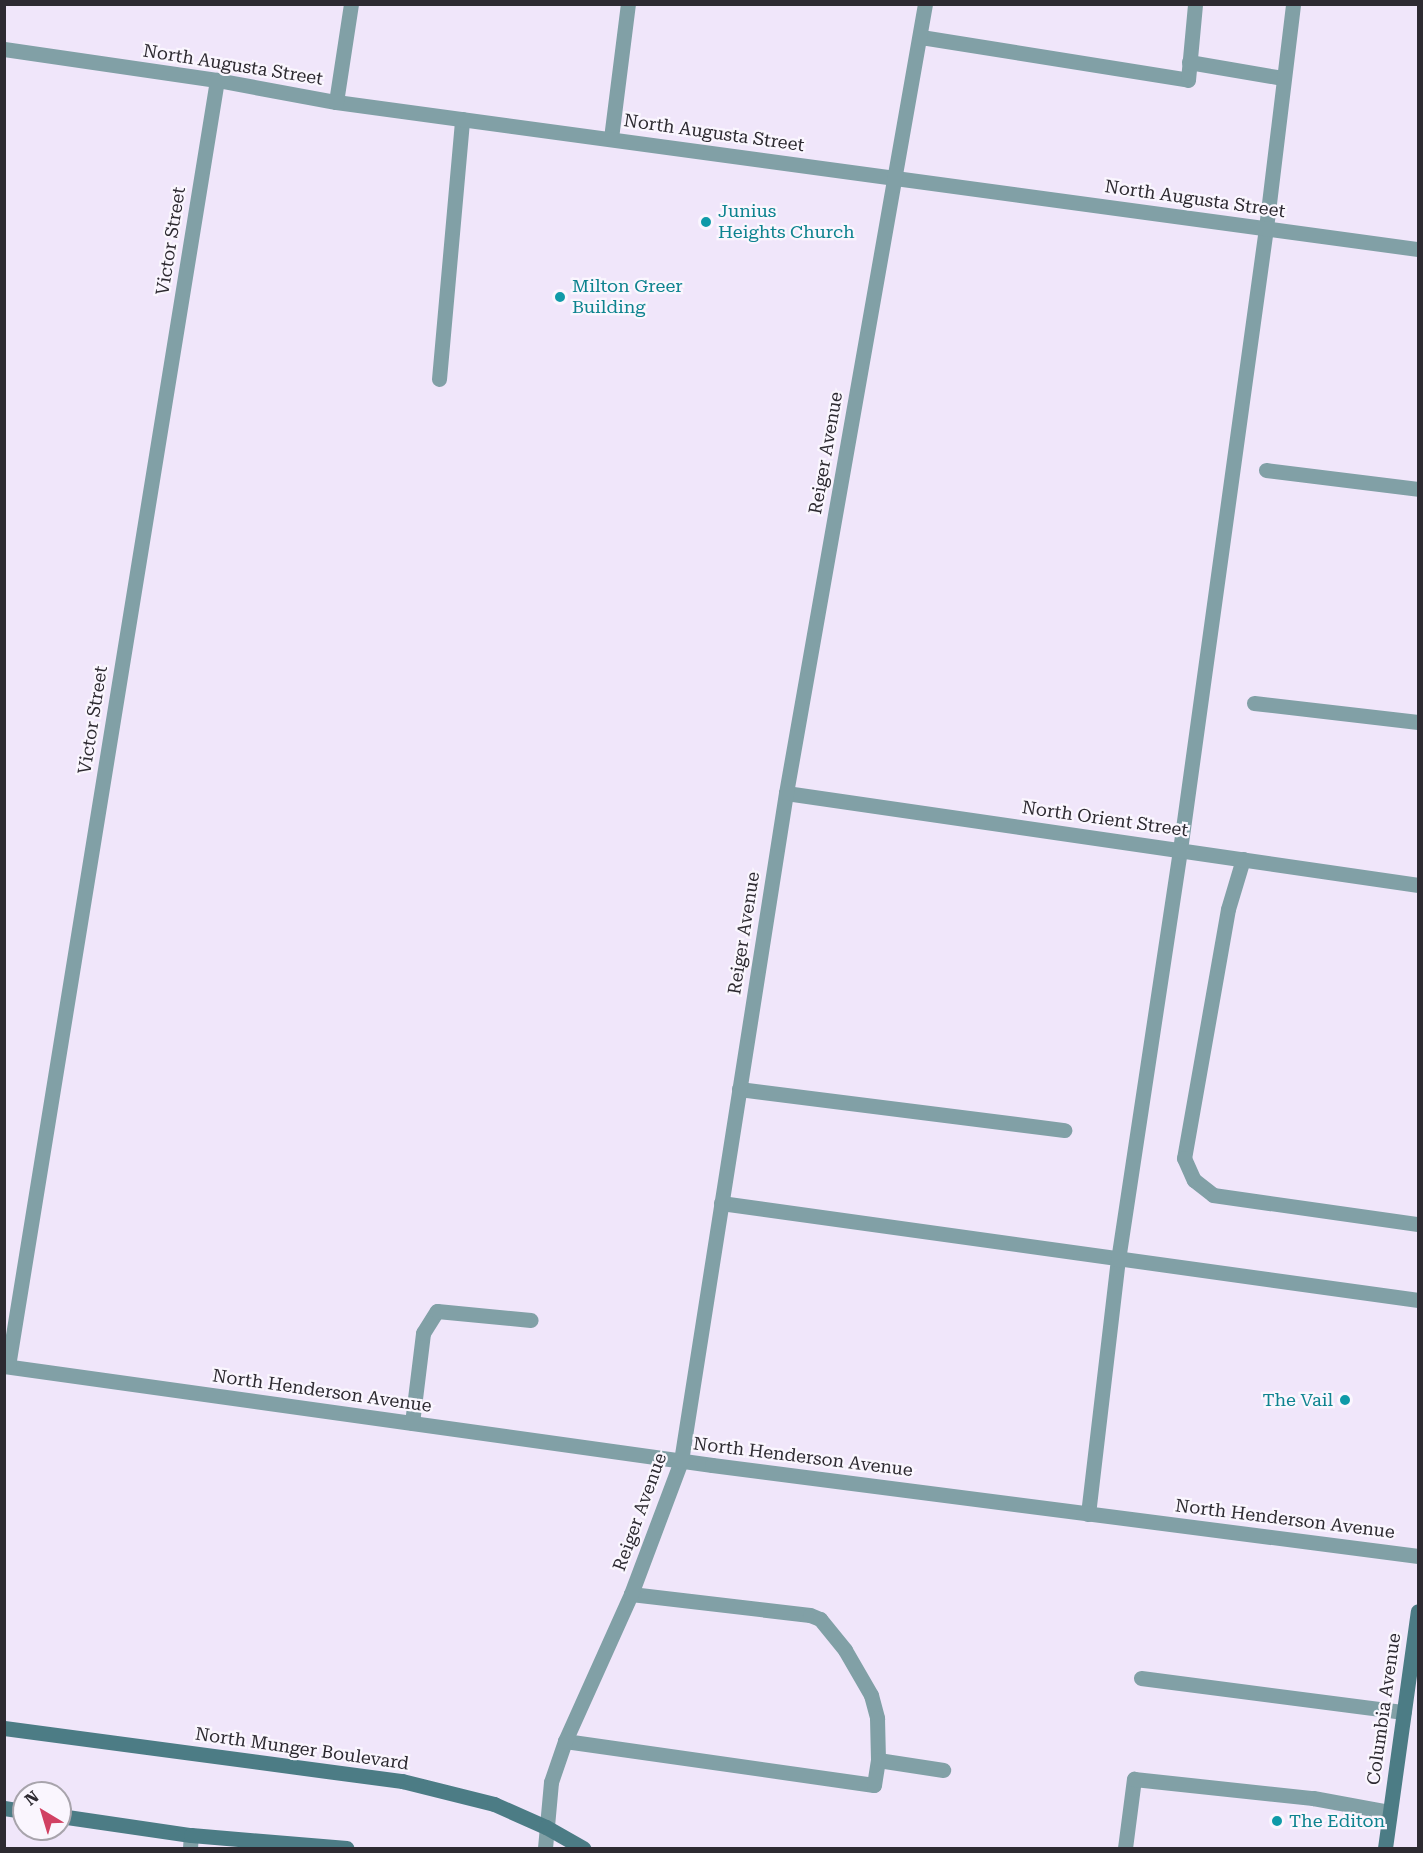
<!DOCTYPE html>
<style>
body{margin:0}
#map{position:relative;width:1423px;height:1853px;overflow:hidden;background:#f0e6fa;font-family:"Roboto Serif",serif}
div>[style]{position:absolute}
.service>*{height:15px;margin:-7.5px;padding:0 7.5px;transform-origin:7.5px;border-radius:7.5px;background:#81a0a6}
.minor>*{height:15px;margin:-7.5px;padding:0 7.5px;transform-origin:7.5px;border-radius:7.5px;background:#81a0a6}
.secondary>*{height:15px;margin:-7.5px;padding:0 7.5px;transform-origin:7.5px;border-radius:7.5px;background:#4c7c85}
.dots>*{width:16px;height:16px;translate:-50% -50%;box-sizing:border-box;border:3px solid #faf6fe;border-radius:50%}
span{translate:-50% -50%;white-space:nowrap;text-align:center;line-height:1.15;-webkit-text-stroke:4.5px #faf6fe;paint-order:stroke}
.street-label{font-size:18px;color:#2d2a31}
.culture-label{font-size:18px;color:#0d838f}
.left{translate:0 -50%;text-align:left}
.right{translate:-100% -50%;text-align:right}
.frame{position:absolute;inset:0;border:6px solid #2d2a31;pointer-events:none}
.north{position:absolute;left:12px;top:1781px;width:60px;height:60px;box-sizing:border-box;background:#faf6fe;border:2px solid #a8a4ac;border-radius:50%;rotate:322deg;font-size:16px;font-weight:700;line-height:24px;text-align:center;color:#2d2a31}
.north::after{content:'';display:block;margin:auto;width:21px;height:27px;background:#d14163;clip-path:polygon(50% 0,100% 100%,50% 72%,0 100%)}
</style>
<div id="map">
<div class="service">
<div style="left:921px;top:37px;width:270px;rotate:9.1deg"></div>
<div style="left:1188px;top:80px;width:76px;rotate:-84.7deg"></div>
<div style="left:1189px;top:62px;width:95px;rotate:9.7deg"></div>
<div style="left:611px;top:138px;width:135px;rotate:-82.8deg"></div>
<div style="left:439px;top:379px;width:261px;rotate:-84.9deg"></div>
<div style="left:1266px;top:470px;width:153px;rotate:7.1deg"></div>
<div style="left:1254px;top:703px;width:165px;rotate:6.6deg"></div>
<div style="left:1243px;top:859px;width:52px;rotate:106.7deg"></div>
<div style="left:1228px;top:909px;width:253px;rotate:100deg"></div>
<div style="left:1184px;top:1158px;width:24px;rotate:66deg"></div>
<div style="left:1194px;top:1180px;width:24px;rotate:38deg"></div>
<div style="left:1213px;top:1195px;width:207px;rotate:8.1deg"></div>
<div style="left:739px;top:1089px;width:328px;rotate:7.2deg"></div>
<div style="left:721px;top:1203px;width:704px;rotate:7.92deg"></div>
<div style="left:412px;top:1423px;width:91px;rotate:-83deg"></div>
<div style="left:423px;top:1333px;width:26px;rotate:-58deg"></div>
<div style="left:437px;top:1311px;width:94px;rotate:5.5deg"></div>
<div style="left:1088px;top:1514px;width:256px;rotate:-83.3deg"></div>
<div style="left:1118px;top:1260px;width:415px;rotate:-81.4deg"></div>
<div style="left:1180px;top:850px;width:628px;rotate:-82.13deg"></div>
<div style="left:1266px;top:228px;width:226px;rotate:-83.1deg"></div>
<div style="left:631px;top:1594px;width:180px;rotate:6.7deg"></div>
<div style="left:810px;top:1615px;width:11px;rotate:22deg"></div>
<div style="left:820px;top:1619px;width:40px;rotate:51deg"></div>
<div style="left:845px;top:1650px;width:52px;rotate:60deg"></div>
<div style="left:871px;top:1695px;width:24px;rotate:75deg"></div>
<div style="left:877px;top:1718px;width:42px;rotate:88.6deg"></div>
<div style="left:878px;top:1760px;width:66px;rotate:8.7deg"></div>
<div style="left:1141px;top:1678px;width:265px;rotate:7.4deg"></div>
<div style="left:565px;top:1741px;width:312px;rotate:8.1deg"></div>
<div style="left:874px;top:1785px;width:25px;rotate:-81deg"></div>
<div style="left:190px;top:1848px;width:13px;rotate:-86deg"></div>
<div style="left:1125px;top:1848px;width:70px;rotate:-82.6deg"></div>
<div style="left:1134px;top:1779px;width:180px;rotate:6.1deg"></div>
<div style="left:1313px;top:1798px;width:77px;rotate:10.4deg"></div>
</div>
<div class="minor">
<div style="left:4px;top:49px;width:215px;rotate:8.3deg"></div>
<div style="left:217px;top:80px;width:121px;rotate:10.5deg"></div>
<div style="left:336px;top:102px;width:1092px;rotate:7.74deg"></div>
<div style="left:336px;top:102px;width:99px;rotate:-81.3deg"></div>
<div style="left:786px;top:793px;width:639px;rotate:8.28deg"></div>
<div style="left:4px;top:1366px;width:715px;rotate:7.96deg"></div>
<div style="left:712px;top:1465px;width:712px;rotate:7.34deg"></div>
<div style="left:8px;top:1366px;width:1303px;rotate:-80.77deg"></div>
<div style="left:545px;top:1848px;width:66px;rotate:-84.8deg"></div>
<div style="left:551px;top:1782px;width:43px;rotate:-71.1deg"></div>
<div style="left:565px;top:1741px;width:161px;rotate:-65.8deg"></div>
<div style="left:631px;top:1594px;width:142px;rotate:-69.4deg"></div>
<div style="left:681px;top:1461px;width:676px;rotate:-81.07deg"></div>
<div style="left:786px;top:793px;width:801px;rotate:-80.01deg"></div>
</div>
<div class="secondary">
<div style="left:4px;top:1728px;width:402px;rotate:7.6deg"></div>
<div style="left:402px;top:1781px;width:95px;rotate:14deg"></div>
<div style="left:494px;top:1804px;width:57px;rotate:23.9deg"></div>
<div style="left:546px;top:1827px;width:43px;rotate:29.6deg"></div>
<div style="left:4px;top:1808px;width:20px;rotate:9deg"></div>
<div style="left:60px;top:1816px;width:132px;rotate:8.3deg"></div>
<div style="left:191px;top:1835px;width:156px;rotate:4.8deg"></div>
<div style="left:1385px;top:1848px;width:239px;rotate:-82.1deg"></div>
</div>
<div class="dots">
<div style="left:706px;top:222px;background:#0f9aa8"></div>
<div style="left:560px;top:297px;background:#0f9aa8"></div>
<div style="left:1345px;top:1400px;background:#0f9aa8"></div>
<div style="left:1277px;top:1821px;background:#0f9aa8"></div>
</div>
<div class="street-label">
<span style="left:233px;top:65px;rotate:9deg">North Augusta Street</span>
<span style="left:714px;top:133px;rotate:8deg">North Augusta Street</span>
<span style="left:1195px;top:199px;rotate:8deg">North Augusta Street</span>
<span style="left:171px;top:241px;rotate:-81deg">Victor Street</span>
<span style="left:826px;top:453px;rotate:-80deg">Reiger Avenue</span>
<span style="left:93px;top:720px;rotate:-81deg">Victor Street</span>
<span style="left:1105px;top:819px;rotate:8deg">North Orient Street</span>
<span style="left:744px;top:933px;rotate:-81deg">Reiger Avenue</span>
<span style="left:322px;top:1391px;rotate:8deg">North Henderson Avenue</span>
<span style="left:803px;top:1457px;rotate:7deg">North Henderson Avenue</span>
<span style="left:640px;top:1512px;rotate:-70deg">Reiger Avenue</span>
<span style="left:1285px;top:1519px;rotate:7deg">North Henderson Avenue</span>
<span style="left:1384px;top:1709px;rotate:-82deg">Columbia Avenue</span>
<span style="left:302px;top:1749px;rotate:8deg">North Munger Boulevard</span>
</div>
<div class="culture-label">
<span class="left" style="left:718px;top:222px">Junius<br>Heights Church</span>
<span class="left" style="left:572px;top:297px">Milton Greer<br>Building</span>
<span class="right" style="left:1333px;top:1400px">The Vail</span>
<span class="left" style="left:1289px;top:1821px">The Editon</span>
</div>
<div class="frame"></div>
<div class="north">N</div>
</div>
